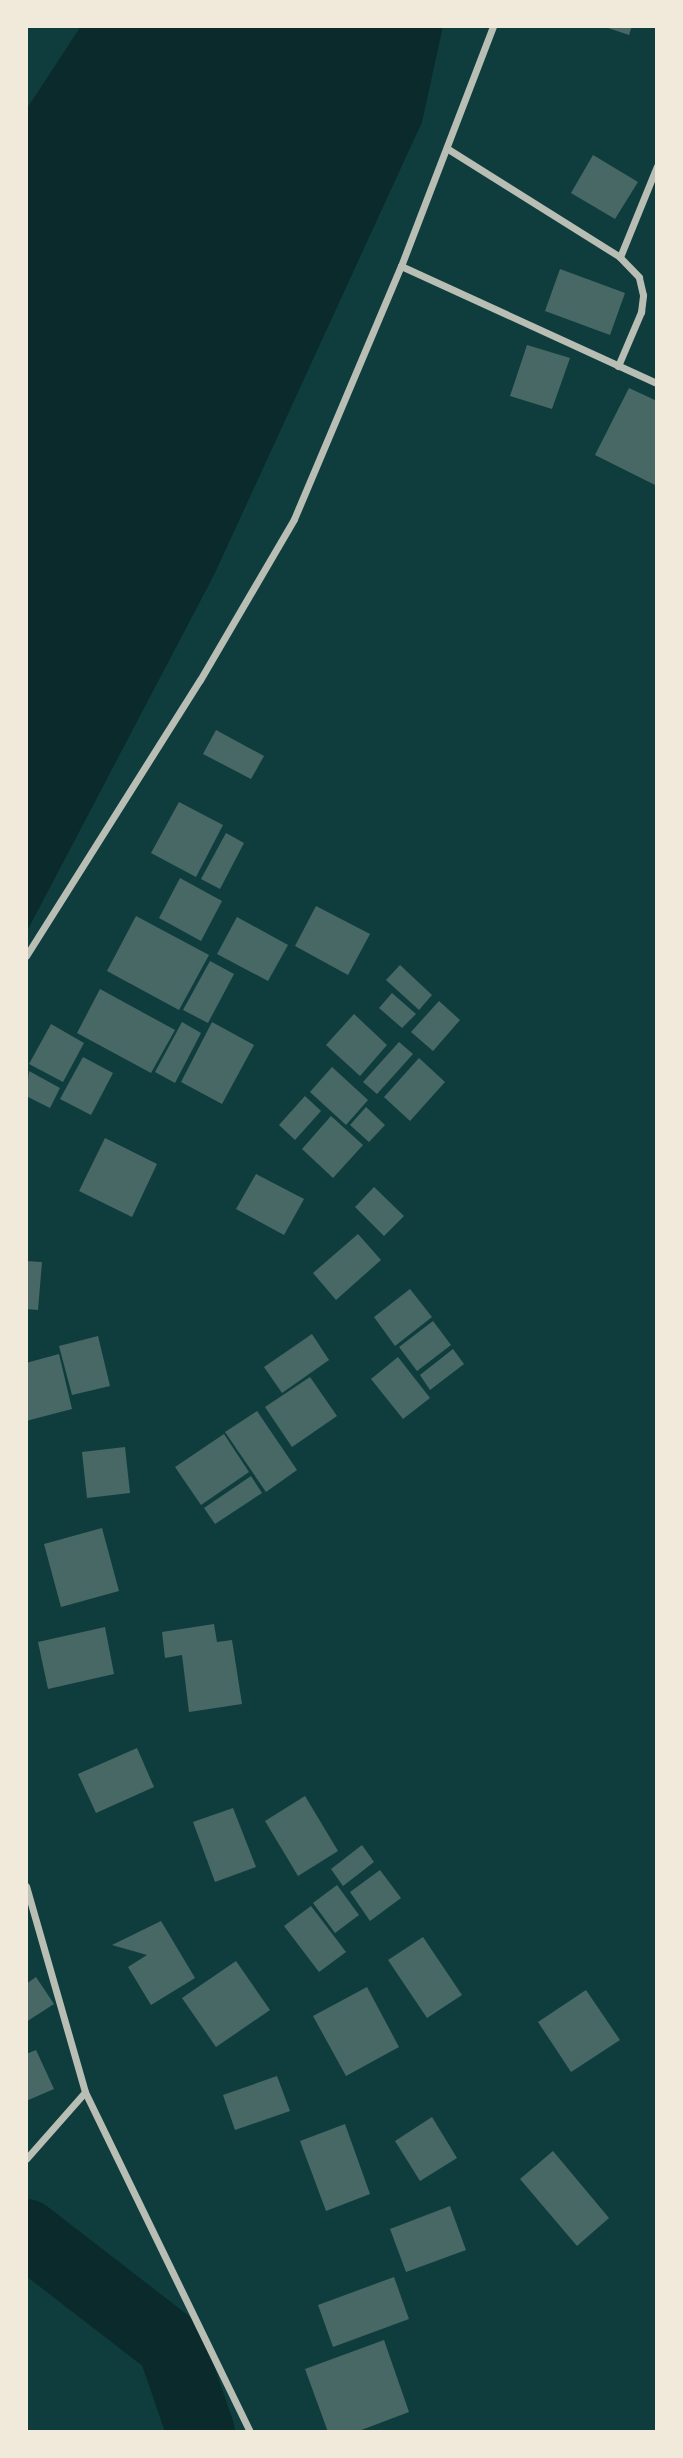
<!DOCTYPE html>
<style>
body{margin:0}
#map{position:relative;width:683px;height:2458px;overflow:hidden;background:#0f3d3e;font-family:Inter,sans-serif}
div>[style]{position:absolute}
.water>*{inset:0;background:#0a2a2b}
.river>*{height:68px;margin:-34px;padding:0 34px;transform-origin:34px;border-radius:34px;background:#0a2a2b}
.building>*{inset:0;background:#486865}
.minor>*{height:7px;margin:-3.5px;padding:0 3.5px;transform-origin:3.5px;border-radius:3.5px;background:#b8beb3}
span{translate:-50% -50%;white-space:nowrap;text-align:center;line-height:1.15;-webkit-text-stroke:5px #f1e9da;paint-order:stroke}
.frame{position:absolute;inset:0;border:28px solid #f1e9da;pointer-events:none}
</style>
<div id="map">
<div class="water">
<div style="clip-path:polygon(81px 26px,443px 26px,422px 122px,214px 575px,26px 933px,26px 110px)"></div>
</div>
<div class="river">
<div style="left:26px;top:2233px;width:183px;rotate:37.7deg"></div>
<div style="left:171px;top:2345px;width:92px;rotate:71deg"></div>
</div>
<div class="building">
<div style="clip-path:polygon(602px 26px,632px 26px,629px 35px)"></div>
<div style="clip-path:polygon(593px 155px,638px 182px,615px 219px,571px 193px)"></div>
<div style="clip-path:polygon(560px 269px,625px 293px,610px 335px,545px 311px)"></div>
<div style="clip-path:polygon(527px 345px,570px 358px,552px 409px,510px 396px)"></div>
<div style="clip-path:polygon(629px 388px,657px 401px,657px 486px,595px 455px)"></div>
<div style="clip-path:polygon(216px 730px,264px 756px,251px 779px,203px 754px)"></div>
<div style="clip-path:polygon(179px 802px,223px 825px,196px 877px,151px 853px)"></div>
<div style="clip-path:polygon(226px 833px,244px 843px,220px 889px,201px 879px)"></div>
<div style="clip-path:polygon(180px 878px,222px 901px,201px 941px,159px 918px)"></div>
<div style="clip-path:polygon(316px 906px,370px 934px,348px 975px,295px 946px)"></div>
<div style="clip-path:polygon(136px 916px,209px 955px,179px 1010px,107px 971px)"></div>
<div style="clip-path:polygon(237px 917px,288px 945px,268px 981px,217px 954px)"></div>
<div style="clip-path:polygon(210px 961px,234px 974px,208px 1023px,183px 1010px)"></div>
<div style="clip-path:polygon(400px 965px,432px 995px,419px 1010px,386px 980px)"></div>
<div style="clip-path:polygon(100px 989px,175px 1030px,151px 1073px,77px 1033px)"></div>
<div style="clip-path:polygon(392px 993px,416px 1014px,402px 1028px,379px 1008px)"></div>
<div style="clip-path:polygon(439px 1001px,460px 1020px,433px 1051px,411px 1032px)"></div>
<div style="clip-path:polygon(354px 1014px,387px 1045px,360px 1076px,326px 1045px)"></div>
<div style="clip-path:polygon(182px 1022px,201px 1033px,175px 1083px,155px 1072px)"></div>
<div style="clip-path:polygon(212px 1022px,254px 1045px,222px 1104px,181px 1082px)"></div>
<div style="clip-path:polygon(51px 1024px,84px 1043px,63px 1082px,29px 1064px)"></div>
<div style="clip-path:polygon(399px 1042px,413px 1054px,377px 1094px,363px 1082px)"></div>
<div style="clip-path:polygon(83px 1057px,113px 1073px,91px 1115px,60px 1099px)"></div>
<div style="clip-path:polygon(419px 1058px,445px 1082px,410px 1121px,384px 1097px)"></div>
<div style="clip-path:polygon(332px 1067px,368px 1100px,346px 1125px,310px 1092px)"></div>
<div style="clip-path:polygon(29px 1071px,60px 1088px,50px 1108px,26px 1096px)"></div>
<div style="clip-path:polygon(305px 1096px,321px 1111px,295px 1140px,279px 1125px)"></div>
<div style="clip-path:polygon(366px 1107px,385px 1125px,369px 1142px,350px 1125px)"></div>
<div style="clip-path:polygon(331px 1116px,363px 1145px,333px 1178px,302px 1149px)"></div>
<div style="clip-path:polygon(105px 1138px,157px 1164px,132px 1217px,79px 1191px)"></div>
<div style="clip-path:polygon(256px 1174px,304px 1199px,284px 1235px,236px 1209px)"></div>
<div style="clip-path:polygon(374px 1187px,404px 1216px,384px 1236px,355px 1207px)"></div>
<div style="clip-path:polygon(358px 1234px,381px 1260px,336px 1300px,313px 1273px)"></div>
<div style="clip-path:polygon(26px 1261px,42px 1262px,38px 1310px,26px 1309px)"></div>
<div style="clip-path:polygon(410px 1289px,432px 1317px,395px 1346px,374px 1317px)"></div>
<div style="clip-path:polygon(433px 1321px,451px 1345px,417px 1371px,399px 1347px)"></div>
<div style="clip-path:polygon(312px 1334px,329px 1360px,282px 1393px,264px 1367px)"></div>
<div style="clip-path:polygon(98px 1336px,110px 1386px,72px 1395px,59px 1346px)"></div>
<div style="clip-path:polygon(453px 1349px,464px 1364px,430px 1390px,420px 1375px)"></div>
<div style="clip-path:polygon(59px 1354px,72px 1409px,26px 1421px,26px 1363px)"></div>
<div style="clip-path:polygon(398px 1357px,430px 1398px,403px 1419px,371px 1379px)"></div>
<div style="clip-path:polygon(310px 1377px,337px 1416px,292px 1447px,265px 1407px)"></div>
<div style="clip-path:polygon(257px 1411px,297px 1470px,266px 1492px,225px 1432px)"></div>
<div style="clip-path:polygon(224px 1434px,249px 1472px,201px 1505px,175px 1467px)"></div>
<div style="clip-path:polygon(125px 1447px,130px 1493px,87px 1498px,82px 1452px)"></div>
<div style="clip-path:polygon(251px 1476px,262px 1493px,215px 1524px,204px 1508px)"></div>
<div style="clip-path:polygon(102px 1528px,119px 1591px,61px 1607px,44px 1544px)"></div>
<div style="clip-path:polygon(214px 1624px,217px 1642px,232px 1640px,242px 1704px,189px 1712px,182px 1655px,165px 1658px,162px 1632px)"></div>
<div style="clip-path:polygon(105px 1627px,114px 1674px,48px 1689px,38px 1642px)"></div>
<div style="clip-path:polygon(137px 1748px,154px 1787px,96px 1813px,78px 1774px)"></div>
<div style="clip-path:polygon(305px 1796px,338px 1851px,298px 1876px,265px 1821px)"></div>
<div style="clip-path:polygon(233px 1808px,256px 1867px,215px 1882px,193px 1822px)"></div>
<div style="clip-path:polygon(362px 1845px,374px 1862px,343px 1886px,331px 1869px)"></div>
<div style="clip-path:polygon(380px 1870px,401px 1898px,370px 1921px,350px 1892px)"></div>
<div style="clip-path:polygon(337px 1885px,359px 1915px,335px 1933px,313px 1903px)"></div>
<div style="clip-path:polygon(311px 1906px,346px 1952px,319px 1972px,284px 1926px)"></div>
<div style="clip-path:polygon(161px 1921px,195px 1978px,151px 2005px,128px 1967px,147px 1955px,112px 1945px)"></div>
<div style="clip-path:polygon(423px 1937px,462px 1995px,427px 2018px,388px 1960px)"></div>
<div style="clip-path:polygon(236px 1961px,270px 2010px,216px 2047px,182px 1998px)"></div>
<div style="clip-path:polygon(36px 1977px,54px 2004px,26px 2022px,26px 1984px)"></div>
<div style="clip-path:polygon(367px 1987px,399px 2047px,346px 2076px,313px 2016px)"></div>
<div style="clip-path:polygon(586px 1990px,620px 2040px,571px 2072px,538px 2022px)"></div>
<div style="clip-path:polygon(36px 2050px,54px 2089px,26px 2101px,26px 2054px)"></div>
<div style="clip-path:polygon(277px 2076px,290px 2111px,235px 2130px,223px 2095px)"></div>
<div style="clip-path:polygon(432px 2117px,457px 2158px,420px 2181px,395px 2141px)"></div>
<div style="clip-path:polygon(345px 2124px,370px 2194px,326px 2211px,300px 2141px)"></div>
<div style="clip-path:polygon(553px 2151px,609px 2218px,577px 2246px,520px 2179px)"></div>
<div style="clip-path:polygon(450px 2206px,466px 2250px,406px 2272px,390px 2229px)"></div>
<div style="clip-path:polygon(394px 2277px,409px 2319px,333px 2347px,318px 2305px)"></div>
<div style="clip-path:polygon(384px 2340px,409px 2412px,356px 2432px,328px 2432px,305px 2369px)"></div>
</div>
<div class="minor">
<div style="left:448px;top:149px;width:203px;rotate:32.1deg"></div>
<div style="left:401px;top:266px;width:281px;rotate:24.6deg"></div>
<div style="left:618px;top:366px;width:59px;rotate:-66.9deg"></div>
<div style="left:641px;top:312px;width:17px;rotate:-83deg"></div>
<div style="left:643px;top:295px;width:18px;rotate:-103deg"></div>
<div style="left:639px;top:277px;width:28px;rotate:-134deg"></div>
<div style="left:620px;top:257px;width:98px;rotate:-67.9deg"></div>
<div style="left:26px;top:956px;width:326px;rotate:-57.8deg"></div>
<div style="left:200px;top:680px;width:186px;rotate:-59.7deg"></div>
<div style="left:294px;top:519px;width:275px;rotate:-67.1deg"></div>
<div style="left:401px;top:266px;width:257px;rotate:-69deg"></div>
<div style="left:26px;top:1886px;width:214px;rotate:74deg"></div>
<div style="left:85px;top:2092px;width:378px;rotate:64.1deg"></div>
<div style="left:26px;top:2159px;width:89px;rotate:-48.6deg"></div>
</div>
<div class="frame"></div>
</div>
